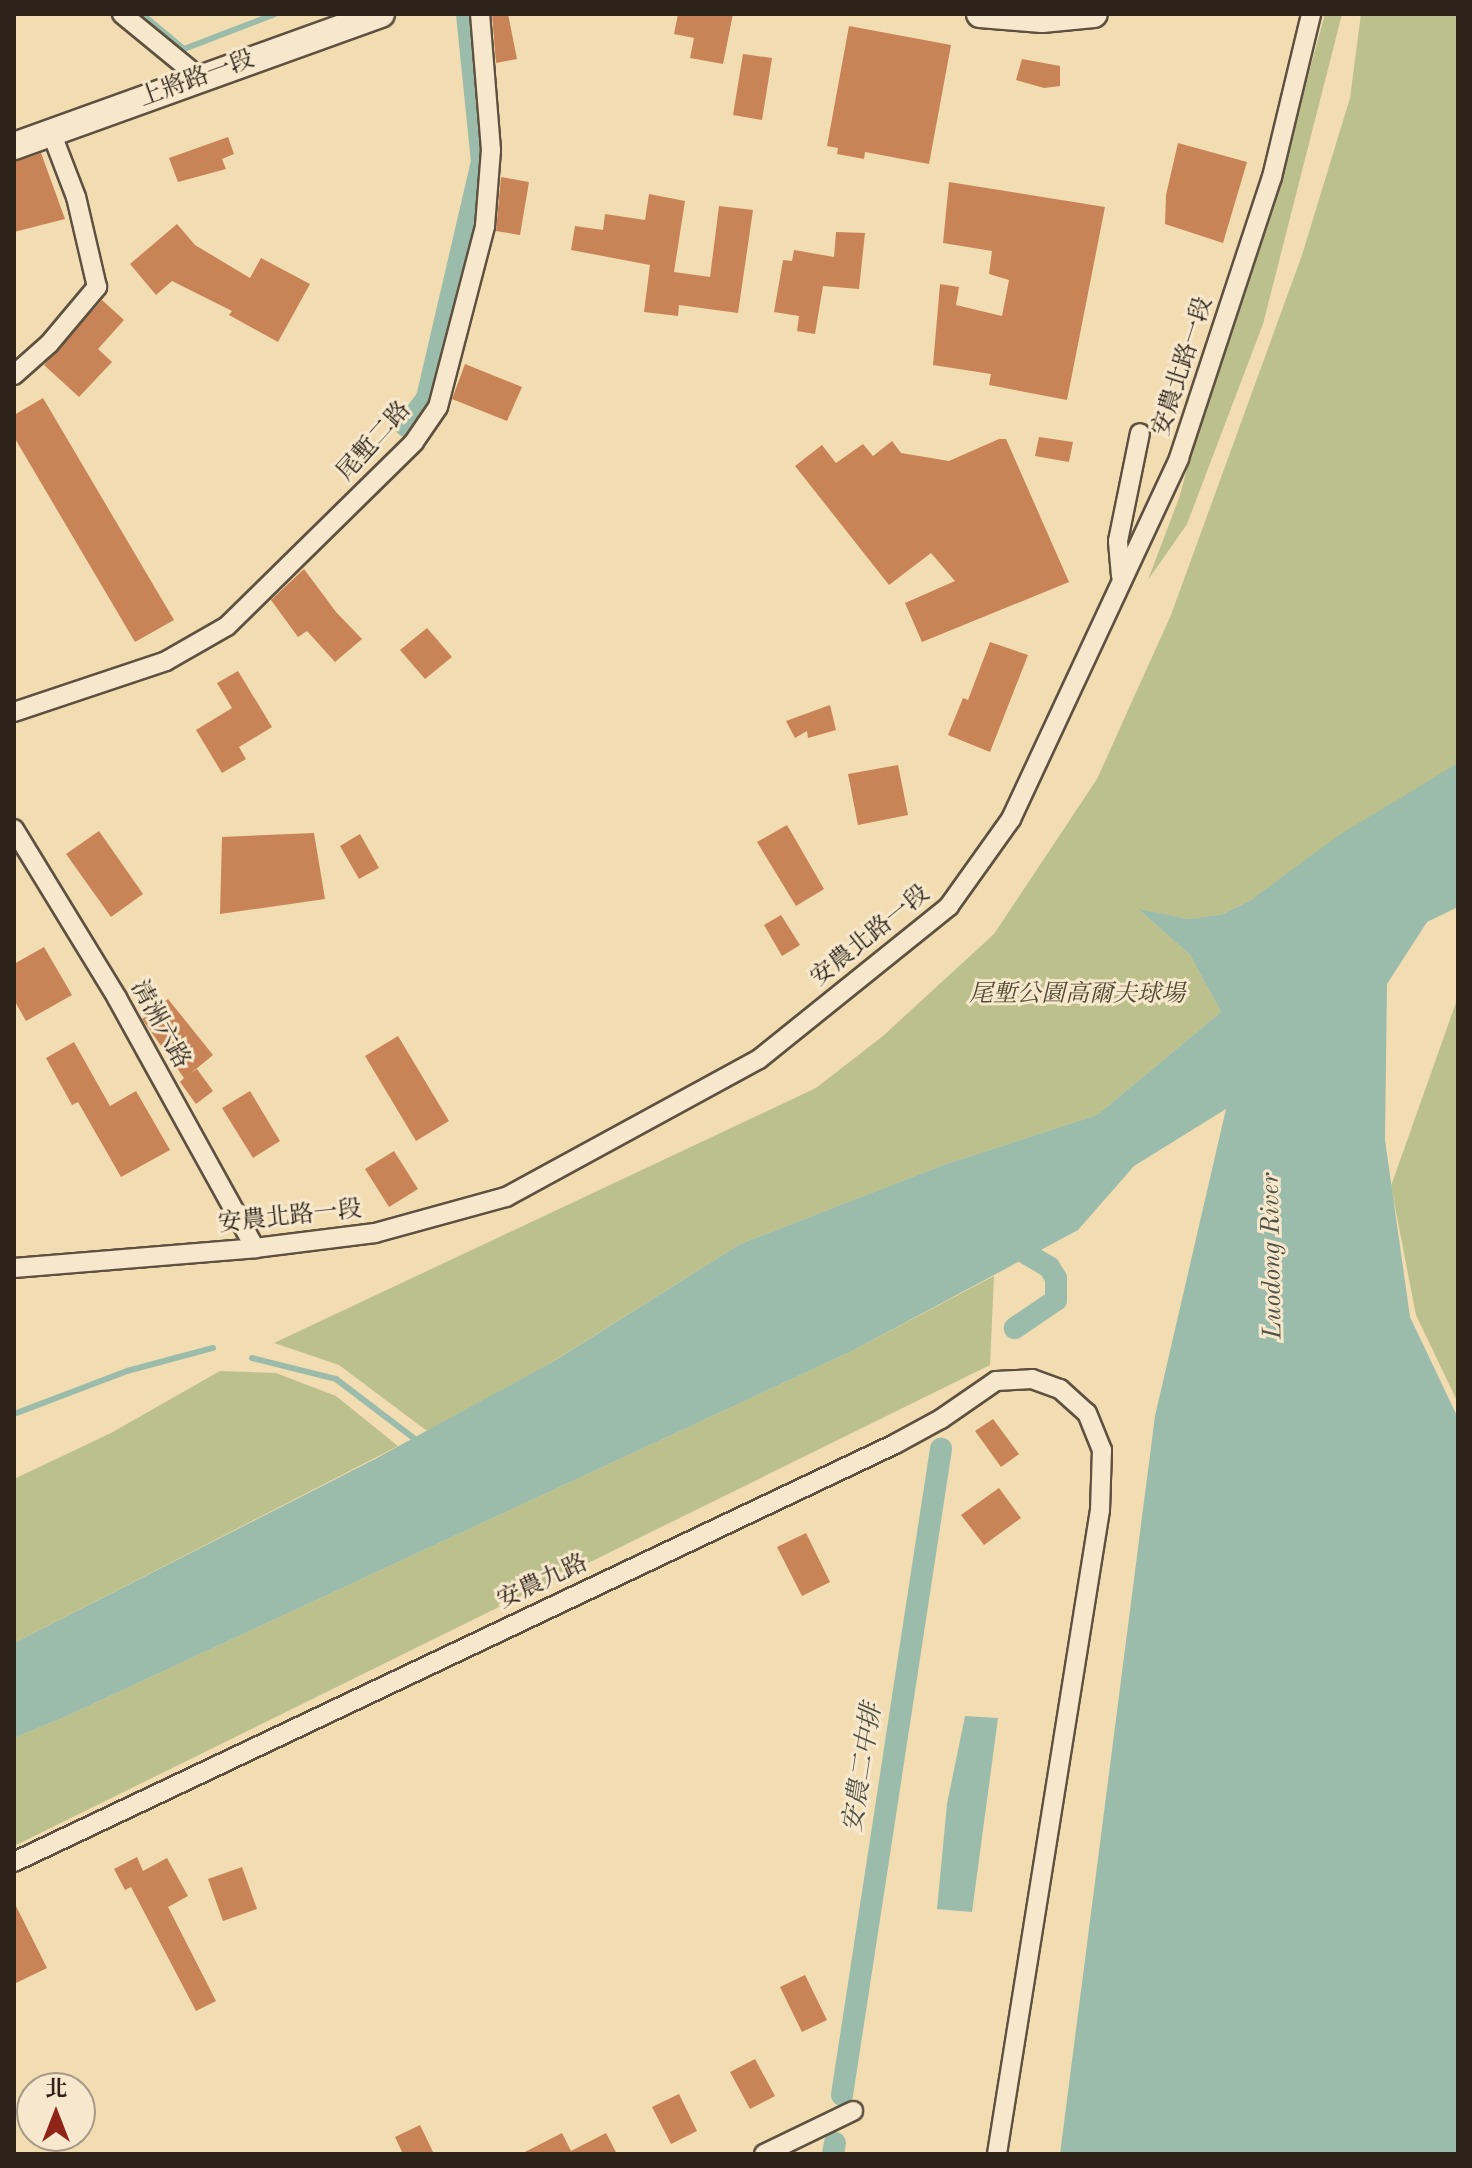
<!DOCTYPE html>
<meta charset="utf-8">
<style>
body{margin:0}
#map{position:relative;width:1472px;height:2168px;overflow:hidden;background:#f2dcb2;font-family:"Old Standard TT","Noto Serif TC",serif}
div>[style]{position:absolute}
.green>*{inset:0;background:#bbc08c}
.water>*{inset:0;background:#9bbcaa}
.stream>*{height:6px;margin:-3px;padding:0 3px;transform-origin:3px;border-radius:3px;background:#9bbcaa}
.canal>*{height:22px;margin:-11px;padding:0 11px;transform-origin:11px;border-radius:11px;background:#9bbcaa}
.building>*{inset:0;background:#c88456}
.roads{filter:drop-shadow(2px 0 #5e513f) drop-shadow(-2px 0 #5e513f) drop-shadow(0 2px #5e513f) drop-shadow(0 -2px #5e513f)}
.minor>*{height:18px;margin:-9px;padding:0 9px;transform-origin:9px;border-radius:9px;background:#f7e8cd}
.secondary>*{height:26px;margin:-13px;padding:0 13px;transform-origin:13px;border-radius:13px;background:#f7e8cd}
span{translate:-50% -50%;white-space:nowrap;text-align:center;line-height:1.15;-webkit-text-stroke:6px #f7e8cd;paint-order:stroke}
.street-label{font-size:24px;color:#2d2319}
.park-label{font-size:24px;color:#504a36;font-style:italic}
.water-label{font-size:26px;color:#4e5144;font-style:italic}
.frame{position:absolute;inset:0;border:16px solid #2d2319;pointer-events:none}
.north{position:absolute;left:16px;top:2072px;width:80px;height:80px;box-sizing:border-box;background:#f7e8cd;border:2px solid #a69985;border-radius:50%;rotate:0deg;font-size:22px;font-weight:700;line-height:32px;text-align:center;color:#2d2319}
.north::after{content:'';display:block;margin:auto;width:28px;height:36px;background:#8f2418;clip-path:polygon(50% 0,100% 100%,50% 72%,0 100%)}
</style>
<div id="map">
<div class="green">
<div style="clip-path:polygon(1325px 14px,1342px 14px,1263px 324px,1187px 524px,1148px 580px,1179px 498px,1217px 361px,1277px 189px)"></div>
<div style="clip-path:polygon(1361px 14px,1458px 14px,1458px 764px,1251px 900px,1223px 914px,1188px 919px,1139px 910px,1190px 955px,1221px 1012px,1097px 1115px,943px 1165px,740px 1244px,547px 1365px,427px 1431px,339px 1365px,274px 1343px,816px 1088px,883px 1036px,994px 934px,1097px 779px,1171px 615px,1302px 255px,1350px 98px)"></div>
<div style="clip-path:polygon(1458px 997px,1458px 1403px,1416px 1315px,1391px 1186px)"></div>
<div style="clip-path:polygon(994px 1276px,990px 1365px,14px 1846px,14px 1738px,67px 1716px,852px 1351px)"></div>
<div style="clip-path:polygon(220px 1371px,276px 1373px,336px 1396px,398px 1446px,14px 1643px,14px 1479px,111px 1433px)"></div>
</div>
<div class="water">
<div style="clip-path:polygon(1458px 763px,1458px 907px,1427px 922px,1387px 984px,1385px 1140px,1410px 1317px,1458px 1418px,1458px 2154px,1060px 2154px,1155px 1416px,1226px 1109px,1134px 1166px,1078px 1230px,852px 1351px,67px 1716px,14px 1738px,14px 1643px,377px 1458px,554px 1361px,740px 1244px,943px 1165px,1097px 1115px,1221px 1012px,1190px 955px,1138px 909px,1188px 919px,1223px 914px,1251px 900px,1339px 835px)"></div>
<div style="clip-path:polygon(965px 1716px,998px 1718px,972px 1912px,937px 1909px,947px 1804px)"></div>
</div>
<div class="stream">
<div style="left:142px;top:14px;width:55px;rotate:39.8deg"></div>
<div style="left:184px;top:49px;width:97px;rotate:-21deg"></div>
<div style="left:252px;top:1358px;width:87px;rotate:14deg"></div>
<div style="left:336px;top:1379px;width:106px;rotate:37.3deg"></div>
<div style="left:14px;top:1414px;width:121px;rotate:-20.8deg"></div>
<div style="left:127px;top:1371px;width:89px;rotate:-15deg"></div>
</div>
<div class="canal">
<div style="left:406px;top:426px;width:35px;rotate:-53deg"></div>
<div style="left:427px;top:398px;width:242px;rotate:-76.9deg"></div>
<div style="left:482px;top:162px;width:149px;rotate:-95.8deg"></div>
<div style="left:1007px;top:1242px;width:49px;rotate:30.8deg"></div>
<div style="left:1049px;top:1267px;width:13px;rotate:58deg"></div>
<div style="left:1056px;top:1278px;width:22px;rotate:90deg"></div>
<div style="left:1056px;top:1300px;width:50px;rotate:145.7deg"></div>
<div style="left:842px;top:2095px;width:654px;rotate:-81.29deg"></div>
<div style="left:833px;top:2154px;width:11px;rotate:-80deg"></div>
</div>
<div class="building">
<div style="clip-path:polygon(492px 14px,508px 14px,517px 59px,496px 63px)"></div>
<div style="clip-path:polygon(678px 14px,733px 14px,723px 64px,690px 58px,694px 38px,674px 34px)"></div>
<div style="clip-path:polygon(849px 26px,951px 45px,929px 164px,865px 152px,864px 159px,837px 154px,838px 148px,827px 146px)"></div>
<div style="clip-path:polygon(743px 54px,772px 58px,762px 120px,733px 115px)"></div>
<div style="clip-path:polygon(1022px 59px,1060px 66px,1060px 86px,1044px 88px,1016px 80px)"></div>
<div style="clip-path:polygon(228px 137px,234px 154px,222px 159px,226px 169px,178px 182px,169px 158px)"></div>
<div style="clip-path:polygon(1178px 143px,1247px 162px,1223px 243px,1165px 224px,1166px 195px)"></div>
<div style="clip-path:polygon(41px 153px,65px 219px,14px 232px,14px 162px)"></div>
<div style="clip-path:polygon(501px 177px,529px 182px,520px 235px,496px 231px)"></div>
<div style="clip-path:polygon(949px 182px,1105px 207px,1067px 400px,989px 385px,991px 374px,933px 365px,940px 284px,959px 287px,956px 305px,1002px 316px,1009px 280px,989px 274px,992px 251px,943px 243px)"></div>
<div style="clip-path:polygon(649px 194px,685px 201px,674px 272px,710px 277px,719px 206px,753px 210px,738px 313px,679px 305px,678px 316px,644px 312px,650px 265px,571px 250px,575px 226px,603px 230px,605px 214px,645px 220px)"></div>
<div style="clip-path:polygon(177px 224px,195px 245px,250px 278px,261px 258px,310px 284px,278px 342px,229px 315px,232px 311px,172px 281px,156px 295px,130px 264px)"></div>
<div style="clip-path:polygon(836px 232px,865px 233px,859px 289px,823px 286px,815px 334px,797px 331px,799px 316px,774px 312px,783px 260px,792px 261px,794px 250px,834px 257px)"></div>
<div style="clip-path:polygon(102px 300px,124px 320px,98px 349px,112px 362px,79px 397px,44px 365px)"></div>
<div style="clip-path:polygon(465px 364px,522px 387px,507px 421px,452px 399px)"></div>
<div style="clip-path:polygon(43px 398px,174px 620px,135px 642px,14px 437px,14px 415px)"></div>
<div style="clip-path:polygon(1039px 437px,1073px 442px,1069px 462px,1035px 456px)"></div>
<div style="clip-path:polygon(999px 439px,1006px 439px,1069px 582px,922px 642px,905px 603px,955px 581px,931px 553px,889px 585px,795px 466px,822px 445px,836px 463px,863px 444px,873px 456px,892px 441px,901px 453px,949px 461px)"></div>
<div style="clip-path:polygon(304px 569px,336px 612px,362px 639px,335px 662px,307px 631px,298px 637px,271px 600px)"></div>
<div style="clip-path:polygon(427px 628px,452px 657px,425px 679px,400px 650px)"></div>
<div style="clip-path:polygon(990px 642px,1028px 655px,990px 752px,948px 735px,963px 698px,968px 700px)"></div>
<div style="clip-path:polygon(238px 671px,272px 727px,239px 747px,246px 759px,222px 773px,196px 730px,232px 708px,217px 683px)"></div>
<div style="clip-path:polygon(830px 705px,836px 730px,808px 738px,807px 731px,795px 738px,786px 721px)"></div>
<div style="clip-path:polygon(898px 765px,908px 815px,858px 825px,848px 774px)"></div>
<div style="clip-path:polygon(787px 825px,824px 889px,796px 906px,757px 842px)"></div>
<div style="clip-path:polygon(99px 831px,143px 894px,111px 917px,66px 854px)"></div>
<div style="clip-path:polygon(314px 833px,325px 899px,220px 914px,222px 837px)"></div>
<div style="clip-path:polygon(360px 834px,379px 868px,359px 879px,340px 846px)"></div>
<div style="clip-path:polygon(781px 915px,800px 945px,782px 956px,764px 925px)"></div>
<div style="clip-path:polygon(44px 947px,72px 995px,26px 1021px,14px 1000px,14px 964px)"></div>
<div style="clip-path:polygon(168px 999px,213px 1055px,190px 1074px,197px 1069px,213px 1091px,196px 1104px,180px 1082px,184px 1078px,142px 1019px)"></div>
<div style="clip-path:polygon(398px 1036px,449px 1121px,416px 1141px,365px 1056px)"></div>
<div style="clip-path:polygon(74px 1042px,110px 1106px,136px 1091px,170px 1150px,121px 1177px,78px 1102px,72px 1105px,46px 1058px)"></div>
<div style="clip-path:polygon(250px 1091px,280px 1141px,253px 1158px,222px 1108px)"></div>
<div style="clip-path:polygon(394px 1151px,418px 1189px,389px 1207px,365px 1169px)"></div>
<div style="clip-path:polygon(993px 1419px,1019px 1454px,1001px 1467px,975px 1431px)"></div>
<div style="clip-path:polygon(999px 1488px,1021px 1518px,984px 1545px,961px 1515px)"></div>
<div style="clip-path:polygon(806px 1533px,830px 1582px,802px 1596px,777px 1547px)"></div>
<div style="clip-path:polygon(137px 1857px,143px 1871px,167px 1858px,188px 1896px,168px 1907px,216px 2001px,196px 2011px,131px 1887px,125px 1890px,114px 1869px)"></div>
<div style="clip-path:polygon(242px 1867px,257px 1909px,223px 1921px,208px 1879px)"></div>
<div style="clip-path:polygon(14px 1902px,47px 1968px,14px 1984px)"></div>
<div style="clip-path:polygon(805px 1975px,827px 2020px,802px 2032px,780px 1987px)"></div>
<div style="clip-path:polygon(755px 2059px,775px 2096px,750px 2109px,730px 2072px)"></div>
<div style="clip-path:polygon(679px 2094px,697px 2131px,671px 2144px,652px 2107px)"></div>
<div style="clip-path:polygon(420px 2125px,434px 2154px,403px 2154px,395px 2137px)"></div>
<div style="clip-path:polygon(562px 2133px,571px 2151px,606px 2133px,617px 2154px,521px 2154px)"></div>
</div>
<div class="roads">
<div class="minor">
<div style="left:122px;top:14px;width:101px;rotate:39.4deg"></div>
<div style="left:14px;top:375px;width:47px;rotate:-41.5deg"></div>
<div style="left:49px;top:344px;width:75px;rotate:-49.9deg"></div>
<div style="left:97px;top:287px;width:92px;rotate:-103.1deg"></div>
<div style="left:76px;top:197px;width:70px;rotate:-111deg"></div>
<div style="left:1121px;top:576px;width:35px;rotate:-95deg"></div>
<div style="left:1118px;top:541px;width:110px;rotate:-78.5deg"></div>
<div style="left:14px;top:712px;width:160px;rotate:-18.5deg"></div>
<div style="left:166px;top:661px;width:70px;rotate:-29.8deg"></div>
<div style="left:227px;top:626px;width:262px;rotate:-44.5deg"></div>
<div style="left:414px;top:442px;width:42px;rotate:-55.6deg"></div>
<div style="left:438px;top:407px;width:187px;rotate:-75.4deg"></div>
<div style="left:485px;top:226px;width:76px;rotate:-85.5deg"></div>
<div style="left:491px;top:150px;width:136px;rotate:-94.6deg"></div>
<div style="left:14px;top:829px;width:198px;rotate:58.6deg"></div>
<div style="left:117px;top:998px;width:286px;rotate:61.1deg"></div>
<div style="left:14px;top:1268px;width:242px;rotate:-4.7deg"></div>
<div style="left:255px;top:1248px;width:121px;rotate:-7.1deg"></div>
<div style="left:375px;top:1233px;width:136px;rotate:-15.4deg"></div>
<div style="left:506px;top:1197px;width:288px;rotate:-28.6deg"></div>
<div style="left:759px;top:1059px;width:244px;rotate:-38.8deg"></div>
<div style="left:949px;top:906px;width:107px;rotate:-54.5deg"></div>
<div style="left:1011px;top:819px;width:398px;rotate:-65deg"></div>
<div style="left:1179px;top:458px;width:296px;rotate:-71.7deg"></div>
<div style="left:1272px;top:177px;width:168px;rotate:-76.5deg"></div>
<div style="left:14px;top:1862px;width:975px;rotate:-25.38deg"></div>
<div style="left:895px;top:1444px;width:52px;rotate:-28.5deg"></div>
<div style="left:941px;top:1419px;width:67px;rotate:-34.6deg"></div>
<div style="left:996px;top:1381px;width:36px;rotate:-3deg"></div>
<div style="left:1032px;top:1379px;width:30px;rotate:20deg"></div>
<div style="left:1060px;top:1389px;width:36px;rotate:42deg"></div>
<div style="left:1087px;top:1413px;width:40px;rotate:68deg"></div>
<div style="left:1102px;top:1450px;width:60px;rotate:91.9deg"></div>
<div style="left:1100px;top:1510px;width:652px;rotate:99.09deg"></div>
<div style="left:764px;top:2154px;width:99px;rotate:-25.8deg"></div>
</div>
<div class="secondary">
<div style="left:980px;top:14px;width:62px;rotate:4.6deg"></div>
<div style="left:1042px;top:19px;width:52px;rotate:-5.5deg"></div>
<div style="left:14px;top:146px;width:390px;rotate:-19.8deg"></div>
</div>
</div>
<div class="street-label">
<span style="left:197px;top:80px;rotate:-20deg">上將路一段</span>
<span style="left:1184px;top:367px;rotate:-72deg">安農北路一段</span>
<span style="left:375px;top:442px;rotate:-48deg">尾塹二路</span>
<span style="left:871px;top:937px;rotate:-39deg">安農北路一段</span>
<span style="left:159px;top:1025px;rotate:61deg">清洲六路</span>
<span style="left:290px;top:1218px;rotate:-6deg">安農北路一段</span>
<span style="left:543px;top:1583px;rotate:-25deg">安農九路</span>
</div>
<div class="park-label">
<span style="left:1077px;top:996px">尾塹公園高爾夫球場</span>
</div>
<div class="water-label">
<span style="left:1273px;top:1256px;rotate:-91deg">Luodong River</span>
<span style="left:864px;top:1768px;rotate:-81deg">安農二中排</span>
</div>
<div class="frame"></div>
<div class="north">北</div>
</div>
